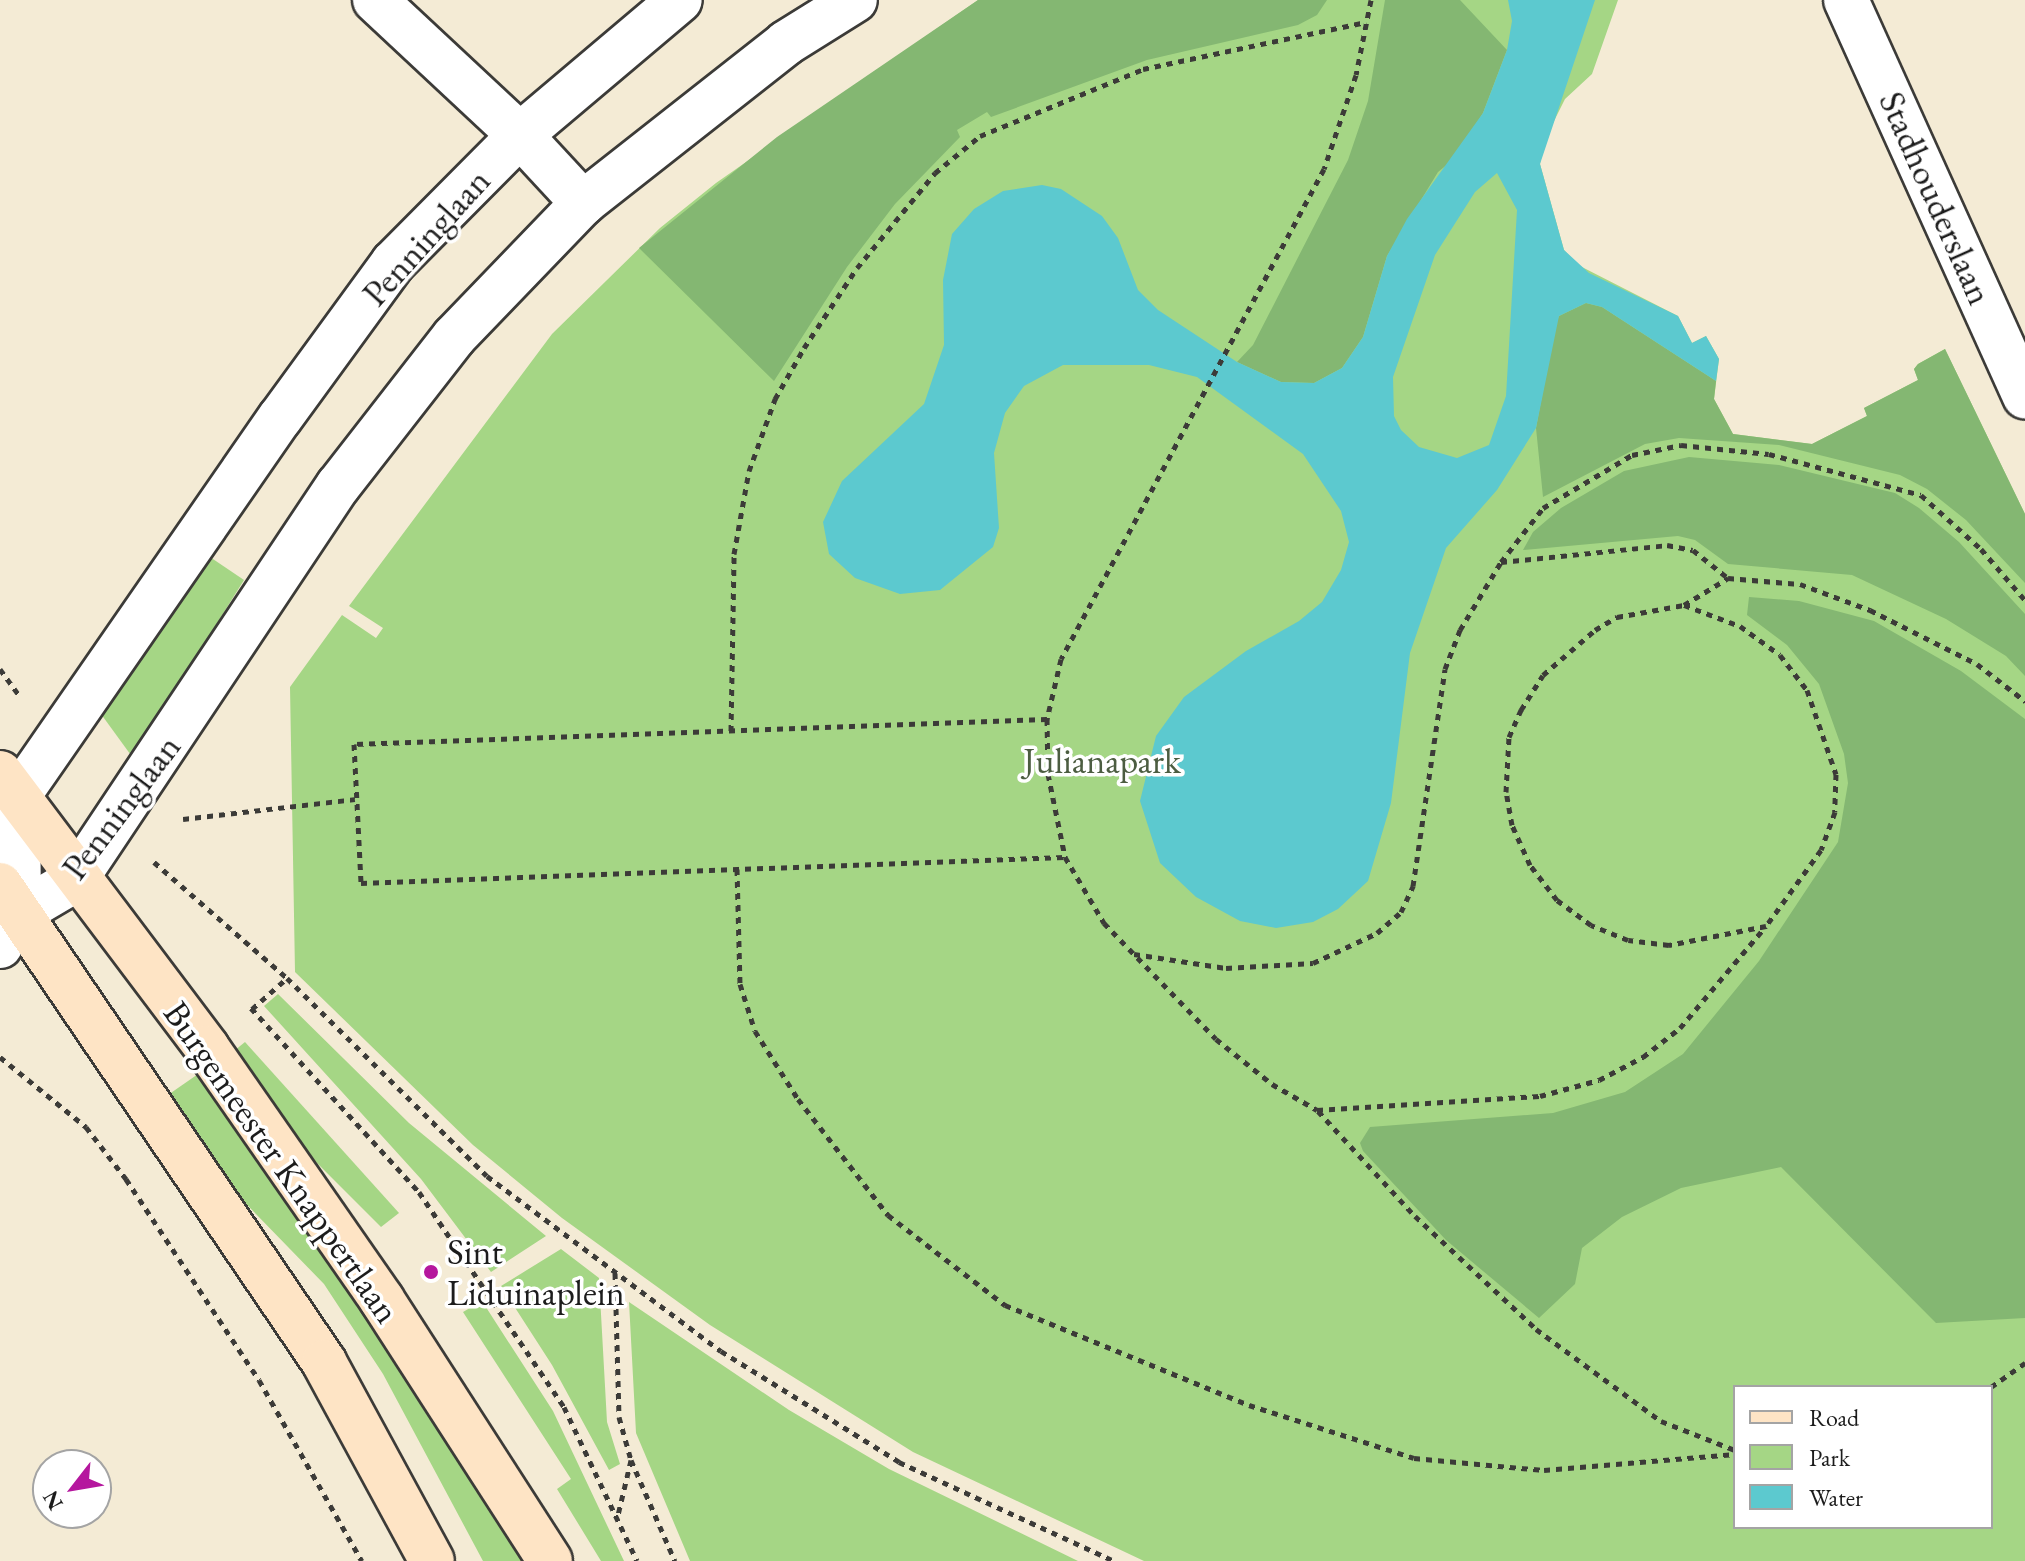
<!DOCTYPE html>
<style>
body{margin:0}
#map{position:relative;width:2025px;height:1561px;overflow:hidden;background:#f4ebd5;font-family:"EB Garamond",serif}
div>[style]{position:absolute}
.green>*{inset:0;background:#a5d685}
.forest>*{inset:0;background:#84b772}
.water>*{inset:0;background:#5cc9cf}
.path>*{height:5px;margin-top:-2.5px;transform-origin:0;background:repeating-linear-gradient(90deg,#3c3b38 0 6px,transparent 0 12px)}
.roads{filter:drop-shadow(2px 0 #3c3b38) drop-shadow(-2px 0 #3c3b38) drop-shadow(0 2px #3c3b38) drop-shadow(0 -2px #3c3b38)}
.minor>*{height:44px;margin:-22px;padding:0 22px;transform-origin:22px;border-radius:22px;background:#fff}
.secondary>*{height:44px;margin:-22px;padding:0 22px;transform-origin:22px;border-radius:22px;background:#fee4c5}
.dots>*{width:22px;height:22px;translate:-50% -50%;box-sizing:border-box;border:4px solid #fff;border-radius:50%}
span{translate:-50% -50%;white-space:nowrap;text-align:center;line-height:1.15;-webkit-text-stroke:7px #fff;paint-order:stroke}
.street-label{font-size:36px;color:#1c1c1c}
.park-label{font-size:36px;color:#4c5d41}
.poi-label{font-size:36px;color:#1c1c1c}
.left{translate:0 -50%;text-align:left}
.legend{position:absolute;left:1733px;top:1385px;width:260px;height:144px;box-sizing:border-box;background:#fff;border:2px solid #a4a4a4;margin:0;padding:10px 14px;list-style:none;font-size:24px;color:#1c1c1c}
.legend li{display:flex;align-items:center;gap:16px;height:40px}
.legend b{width:40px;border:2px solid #a4a4a4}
.north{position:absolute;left:32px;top:1449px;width:80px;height:80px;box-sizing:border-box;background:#fff;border:2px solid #a4a4a4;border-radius:50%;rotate:239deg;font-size:22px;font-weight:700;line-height:32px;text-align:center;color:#1c1c1c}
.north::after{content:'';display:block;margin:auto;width:28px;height:36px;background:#b5179e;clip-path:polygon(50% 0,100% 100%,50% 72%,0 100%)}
</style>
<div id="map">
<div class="green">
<div style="clip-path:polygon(evenodd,978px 0,1618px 0,1592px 74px,1565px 99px,1544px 141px,1540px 164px,1564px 250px,1578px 265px,1678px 316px,1692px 343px,1706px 336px,1719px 359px,1714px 399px,1733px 434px,1812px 444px,1867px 416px,1864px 408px,1918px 380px,1914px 369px,1918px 364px,1945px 349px,2025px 514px,2025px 1561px,1144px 1561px,913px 1452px,710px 1325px,562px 1218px,473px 1145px,295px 972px,290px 687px,342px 615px,376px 638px,383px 628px,349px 606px,552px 334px,660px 228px,716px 183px,978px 0,1735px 1387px,1991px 1387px,1991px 1527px,1735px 1527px,1735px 1387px)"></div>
<div style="clip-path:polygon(204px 553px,244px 580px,133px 758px,101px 714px)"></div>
<div style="clip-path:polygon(278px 994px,409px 1123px,546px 1236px,491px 1272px,421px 1179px,264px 1006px)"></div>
<div style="clip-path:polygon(245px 1042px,399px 1213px,381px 1227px,297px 1143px,229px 1055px)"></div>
<div style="clip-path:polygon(201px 1072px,332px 1259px,529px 1561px,483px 1561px,383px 1374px,324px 1284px,218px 1175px,165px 1097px)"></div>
<div style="clip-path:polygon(561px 1249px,599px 1278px,607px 1422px,620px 1464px,609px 1470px,552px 1365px,501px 1286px)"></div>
<div style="clip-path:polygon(482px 1301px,553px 1411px,624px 1561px,601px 1561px,557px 1489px,571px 1479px,463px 1312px)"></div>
<div style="clip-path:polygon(629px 1302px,789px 1410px,889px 1469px,1078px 1561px,690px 1561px,636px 1433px)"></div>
</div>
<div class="forest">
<div style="clip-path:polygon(978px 0,1327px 0,1317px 15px,1298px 25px,1147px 60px,991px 117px,987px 112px,957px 130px,960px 137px,895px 204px,847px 267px,774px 381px,639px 248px,777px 137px)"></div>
<div style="clip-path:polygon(1385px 0,1460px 0,1507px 50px,1483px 113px,1454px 159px,1438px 172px,1387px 256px,1363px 337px,1342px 368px,1314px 383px,1281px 382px,1237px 362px,1253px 345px,1348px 160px,1368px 101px)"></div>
<div style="clip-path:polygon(1586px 303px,1602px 307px,1716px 381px,1714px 399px,1733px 434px,1812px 444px,1867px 416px,1864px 408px,1918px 380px,1914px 369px,1918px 364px,1945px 349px,2025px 514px,2025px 583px,1966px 520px,1927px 489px,1900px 475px,1779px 445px,1679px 438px,1645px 444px,1543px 497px,1536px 428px,1555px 326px,1559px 316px)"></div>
<div style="clip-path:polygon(1689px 457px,1779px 465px,1895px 493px,1919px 508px,1959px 542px,2025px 614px,2025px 676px,2006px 656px,1946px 619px,1852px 575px,1728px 564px,1695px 540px,1678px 536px,1523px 550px,1533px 532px,1561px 508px,1624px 471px)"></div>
<div style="clip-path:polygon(1749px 597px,1799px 601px,1874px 621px,1961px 671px,2025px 719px,2025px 1318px,1936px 1323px,1781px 1167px,1681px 1188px,1622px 1217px,1582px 1248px,1575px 1284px,1539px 1318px,1446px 1240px,1363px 1151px,1360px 1143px,1370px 1127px,1553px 1113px,1625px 1092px,1683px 1054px,1759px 961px,1838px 842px,1848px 783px,1844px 754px,1819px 684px,1787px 645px,1747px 615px)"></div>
</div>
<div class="water">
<div style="clip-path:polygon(evenodd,1508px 0,1595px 0,1540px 164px,1564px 250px,1589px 273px,1678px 316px,1692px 343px,1706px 336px,1719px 359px,1716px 381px,1602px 307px,1586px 303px,1559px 316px,1536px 428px,1497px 490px,1446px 548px,1410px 653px,1391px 803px,1368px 881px,1338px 909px,1313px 922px,1276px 928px,1240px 921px,1196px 897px,1160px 863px,1140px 801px,1156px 736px,1184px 697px,1246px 651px,1299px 621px,1322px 602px,1341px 570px,1349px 542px,1341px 511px,1303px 454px,1197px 377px,1149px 365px,1063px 365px,1024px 386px,1005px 413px,994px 453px,999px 528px,993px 547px,940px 590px,900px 594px,855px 578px,829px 554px,823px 522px,842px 481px,924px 404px,944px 345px,943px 280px,952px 234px,974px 209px,1003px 191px,1042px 185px,1061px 189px,1102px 216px,1118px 238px,1138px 290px,1158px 310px,1237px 362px,1281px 382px,1314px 383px,1342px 368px,1363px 337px,1387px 256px,1407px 219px,1483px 113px,1507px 50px,1512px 21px,1508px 0,1497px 173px,1517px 210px,1506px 396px,1489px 445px,1457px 458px,1419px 447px,1401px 430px,1394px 416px,1393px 377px,1435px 255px,1475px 192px,1497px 173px)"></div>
</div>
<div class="path">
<div style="left:1371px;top:0;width:76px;rotate:101.3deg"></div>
<div style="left:1356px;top:75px;width:99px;rotate:108.8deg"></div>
<div style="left:1324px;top:169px;width:556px;rotate:118.22deg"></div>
<div style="left:1061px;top:659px;width:62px;rotate:103.1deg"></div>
<div style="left:1047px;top:719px;width:55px;rotate:89deg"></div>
<div style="left:1048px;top:774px;width:85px;rotate:78.4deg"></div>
<div style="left:1065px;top:857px;width:77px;rotate:59.4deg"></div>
<div style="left:1104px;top:923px;width:161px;rotate:46deg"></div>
<div style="left:1216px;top:1039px;width:72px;rotate:38.8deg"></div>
<div style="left:1272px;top:1084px;width:52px;rotate:30deg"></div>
<div style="left:1317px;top:1110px;width:223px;rotate:-3.6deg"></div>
<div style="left:1540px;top:1096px;width:61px;rotate:-15.2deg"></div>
<div style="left:1599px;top:1080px;width:50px;rotate:-27.6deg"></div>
<div style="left:1643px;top:1057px;width:47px;rotate:-38.1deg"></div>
<div style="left:1680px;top:1028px;width:133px;rotate:-49.9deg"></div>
<div style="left:1501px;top:562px;width:167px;rotate:-5.8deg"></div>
<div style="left:1667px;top:545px;width:26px;rotate:11deg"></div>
<div style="left:1693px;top:550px;width:45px;rotate:38.7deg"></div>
<div style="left:1684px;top:605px;width:60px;rotate:20.6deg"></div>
<div style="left:1740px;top:626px;width:49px;rotate:35.9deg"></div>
<div style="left:1780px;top:655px;width:44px;rotate:52.4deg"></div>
<div style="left:1807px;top:690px;width:89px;rotate:71deg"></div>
<div style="left:1836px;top:774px;width:38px;rotate:92deg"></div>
<div style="left:1835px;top:812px;width:40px;rotate:110.2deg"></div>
<div style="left:1821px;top:850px;width:94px;rotate:125.9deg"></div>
<div style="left:1766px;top:926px;width:99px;rotate:168.9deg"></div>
<div style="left:1669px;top:945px;width:41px;rotate:-173deg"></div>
<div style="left:1628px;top:940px;width:40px;rotate:-158deg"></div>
<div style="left:1591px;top:925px;width:42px;rotate:-143.7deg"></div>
<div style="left:1557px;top:900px;width:44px;rotate:-127.6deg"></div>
<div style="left:1530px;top:865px;width:44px;rotate:-114.2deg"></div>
<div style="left:1512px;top:825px;width:34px;rotate:-100deg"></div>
<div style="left:1506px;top:792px;width:55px;rotate:-86.9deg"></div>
<div style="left:1509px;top:737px;width:30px;rotate:-66deg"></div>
<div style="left:1521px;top:710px;width:41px;rotate:-57.8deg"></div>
<div style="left:1543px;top:675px;width:69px;rotate:-40.9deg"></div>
<div style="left:1595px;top:630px;width:26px;rotate:-31deg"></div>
<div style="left:1617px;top:617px;width:68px;rotate:-10.2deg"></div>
<div style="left:1684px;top:605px;width:52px;rotate:-31.5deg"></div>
<div style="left:1728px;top:578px;width:72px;rotate:4.8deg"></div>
<div style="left:1800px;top:584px;width:75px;rotate:20.4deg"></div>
<div style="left:1870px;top:610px;width:120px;rotate:26.8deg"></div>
<div style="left:1977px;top:664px;width:61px;rotate:37.6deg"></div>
<div style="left:0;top:669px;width:32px;rotate:54deg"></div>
<div style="left:1047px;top:719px;width:693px;rotate:177.93deg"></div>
<div style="left:354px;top:744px;width:139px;rotate:87.1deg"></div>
<div style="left:361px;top:883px;width:704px;rotate:-2.12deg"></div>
<div style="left:731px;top:731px;width:177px;rotate:-89deg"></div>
<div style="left:734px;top:554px;width:84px;rotate:-79.8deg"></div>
<div style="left:749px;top:471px;width:77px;rotate:-70.1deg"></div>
<div style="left:775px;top:399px;width:59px;rotate:-60.4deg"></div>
<div style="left:804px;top:348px;width:96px;rotate:-56.5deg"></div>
<div style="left:857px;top:268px;width:123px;rotate:-50.6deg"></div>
<div style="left:935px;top:173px;width:58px;rotate:-39.4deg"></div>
<div style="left:980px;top:136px;width:176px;rotate:-22.3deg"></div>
<div style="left:1143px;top:69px;width:228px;rotate:-11.9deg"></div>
<div style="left:183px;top:819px;width:173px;rotate:-6.6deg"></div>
<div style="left:154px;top:862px;width:176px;rotate:41.1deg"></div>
<div style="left:287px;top:978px;width:281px;rotate:44.7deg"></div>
<div style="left:487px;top:1176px;width:292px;rotate:36.8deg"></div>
<div style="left:721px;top:1351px;width:210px;rotate:31.9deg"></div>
<div style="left:899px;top:1462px;width:237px;rotate:24.7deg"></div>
<div style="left:737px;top:869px;width:115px;rotate:88.5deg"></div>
<div style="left:740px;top:984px;width:49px;rotate:72.3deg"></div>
<div style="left:755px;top:1031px;width:80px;rotate:57.7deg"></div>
<div style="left:798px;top:1099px;width:147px;rotate:52.2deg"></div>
<div style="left:888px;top:1215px;width:148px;rotate:37.6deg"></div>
<div style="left:1005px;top:1305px;width:264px;rotate:22.3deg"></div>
<div style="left:1249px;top:1405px;width:173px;rotate:17.8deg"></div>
<div style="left:1414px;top:1458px;width:131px;rotate:5.3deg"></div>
<div style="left:1544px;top:1470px;width:192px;rotate:-4.8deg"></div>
<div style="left:1134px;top:954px;width:93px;rotate:8.7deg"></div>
<div style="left:1226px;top:968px;width:87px;rotate:-3.3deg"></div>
<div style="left:1313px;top:963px;width:71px;rotate:-25.1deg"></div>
<div style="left:1377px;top:933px;width:32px;rotate:-41deg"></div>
<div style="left:1401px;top:912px;width:29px;rotate:-65deg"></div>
<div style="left:1413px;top:886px;width:219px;rotate:-81.6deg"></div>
<div style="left:1445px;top:669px;width:42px;rotate:-69deg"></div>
<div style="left:1460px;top:630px;width:79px;rotate:-58.9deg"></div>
<div style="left:1501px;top:562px;width:68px;rotate:-52.1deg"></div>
<div style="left:1543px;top:508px;width:104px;rotate:-30.8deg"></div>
<div style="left:1632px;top:455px;width:50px;rotate:-11.5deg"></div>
<div style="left:1681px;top:445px;width:88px;rotate:5.8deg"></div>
<div style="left:1769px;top:454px;width:157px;rotate:15.1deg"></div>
<div style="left:1921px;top:495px;width:81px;rotate:42deg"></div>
<div style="left:1981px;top:549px;width:67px;rotate:49.2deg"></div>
<div style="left:251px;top:1008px;width:249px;rotate:47.6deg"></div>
<div style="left:419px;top:1192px;width:259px;rotate:56deg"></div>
<div style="left:564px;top:1407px;width:170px;rotate:64.6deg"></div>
<div style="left:252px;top:1009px;width:47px;rotate:-41.5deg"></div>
<div style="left:0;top:1057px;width:111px;rotate:39.1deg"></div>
<div style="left:86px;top:1127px;width:66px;rotate:52.4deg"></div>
<div style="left:126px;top:1179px;width:241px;rotate:56.5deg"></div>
<div style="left:259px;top:1380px;width:208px;rotate:60.4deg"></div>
<div style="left:1318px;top:1111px;width:143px;rotate:47.3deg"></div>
<div style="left:1415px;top:1216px;width:166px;rotate:43deg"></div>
<div style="left:1536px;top:1329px;width:155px;rotate:36.4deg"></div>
<div style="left:1661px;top:1421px;width:79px;rotate:21.4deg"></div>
<div style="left:615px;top:1273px;width:144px;rotate:88.4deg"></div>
<div style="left:619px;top:1417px;width:45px;rotate:74.4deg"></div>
<div style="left:631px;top:1460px;width:57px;rotate:103.3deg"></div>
<div style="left:1991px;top:1387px;width:42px;rotate:-35.2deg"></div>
<div style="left:631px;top:1460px;width:110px;rotate:66.5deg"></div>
</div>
<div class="roads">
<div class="minor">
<div style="left:375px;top:0;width:198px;rotate:43deg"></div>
<div style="left:520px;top:135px;width:93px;rotate:47.2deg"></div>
<div style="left:1846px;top:0;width:435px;rotate:65.7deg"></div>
<div style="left:19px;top:913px;width:117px;rotate:-90.5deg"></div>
<div style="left:18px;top:796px;width:460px;rotate:-55.3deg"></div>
<div style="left:280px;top:418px;width:192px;rotate:-53.9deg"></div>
<div style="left:393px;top:263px;width:180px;rotate:-45.2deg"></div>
<div style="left:520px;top:135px;width:209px;rotate:-40.2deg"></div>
<div style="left:0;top:946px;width:38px;rotate:-60deg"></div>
<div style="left:19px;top:913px;width:65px;rotate:-30.5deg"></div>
<div style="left:75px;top:880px;width:474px;rotate:-56.3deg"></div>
<div style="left:338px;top:486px;width:189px;rotate:-52.1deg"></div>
<div style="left:454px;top:337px;width:186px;rotate:-46.1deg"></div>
<div style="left:583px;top:203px;width:258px;rotate:-38.2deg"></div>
<div style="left:786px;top:43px;width:81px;rotate:-31.9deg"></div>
</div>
<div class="secondary">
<div style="left:0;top:773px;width:344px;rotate:53deg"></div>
<div style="left:207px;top:1048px;width:307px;rotate:55.2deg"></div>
<div style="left:382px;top:1300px;width:310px;rotate:57.2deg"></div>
<div style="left:0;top:885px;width:577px;rotate:55.81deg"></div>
<div style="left:324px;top:1362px;width:226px;rotate:61.5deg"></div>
</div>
</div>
<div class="dots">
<div style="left:431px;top:1272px;background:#b5179e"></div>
</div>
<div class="street-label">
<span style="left:1936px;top:198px;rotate:66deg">Stadhouderslaan</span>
<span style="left:426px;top:237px;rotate:-48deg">Penninglaan</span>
<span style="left:121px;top:807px;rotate:-53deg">Penninglaan</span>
<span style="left:282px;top:1162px;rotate:55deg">Burgemeester Knappertlaan</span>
</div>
<div class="park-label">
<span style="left:1102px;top:761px">Julianapark</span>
</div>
<div class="poi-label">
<span class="left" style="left:447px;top:1272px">Sint<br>Liduinaplein</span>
</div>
<ul class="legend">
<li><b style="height:10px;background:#fee4c5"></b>Road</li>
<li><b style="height:22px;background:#a5d685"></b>Park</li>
<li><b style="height:22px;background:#5cc9cf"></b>Water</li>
</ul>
<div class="north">N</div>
</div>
